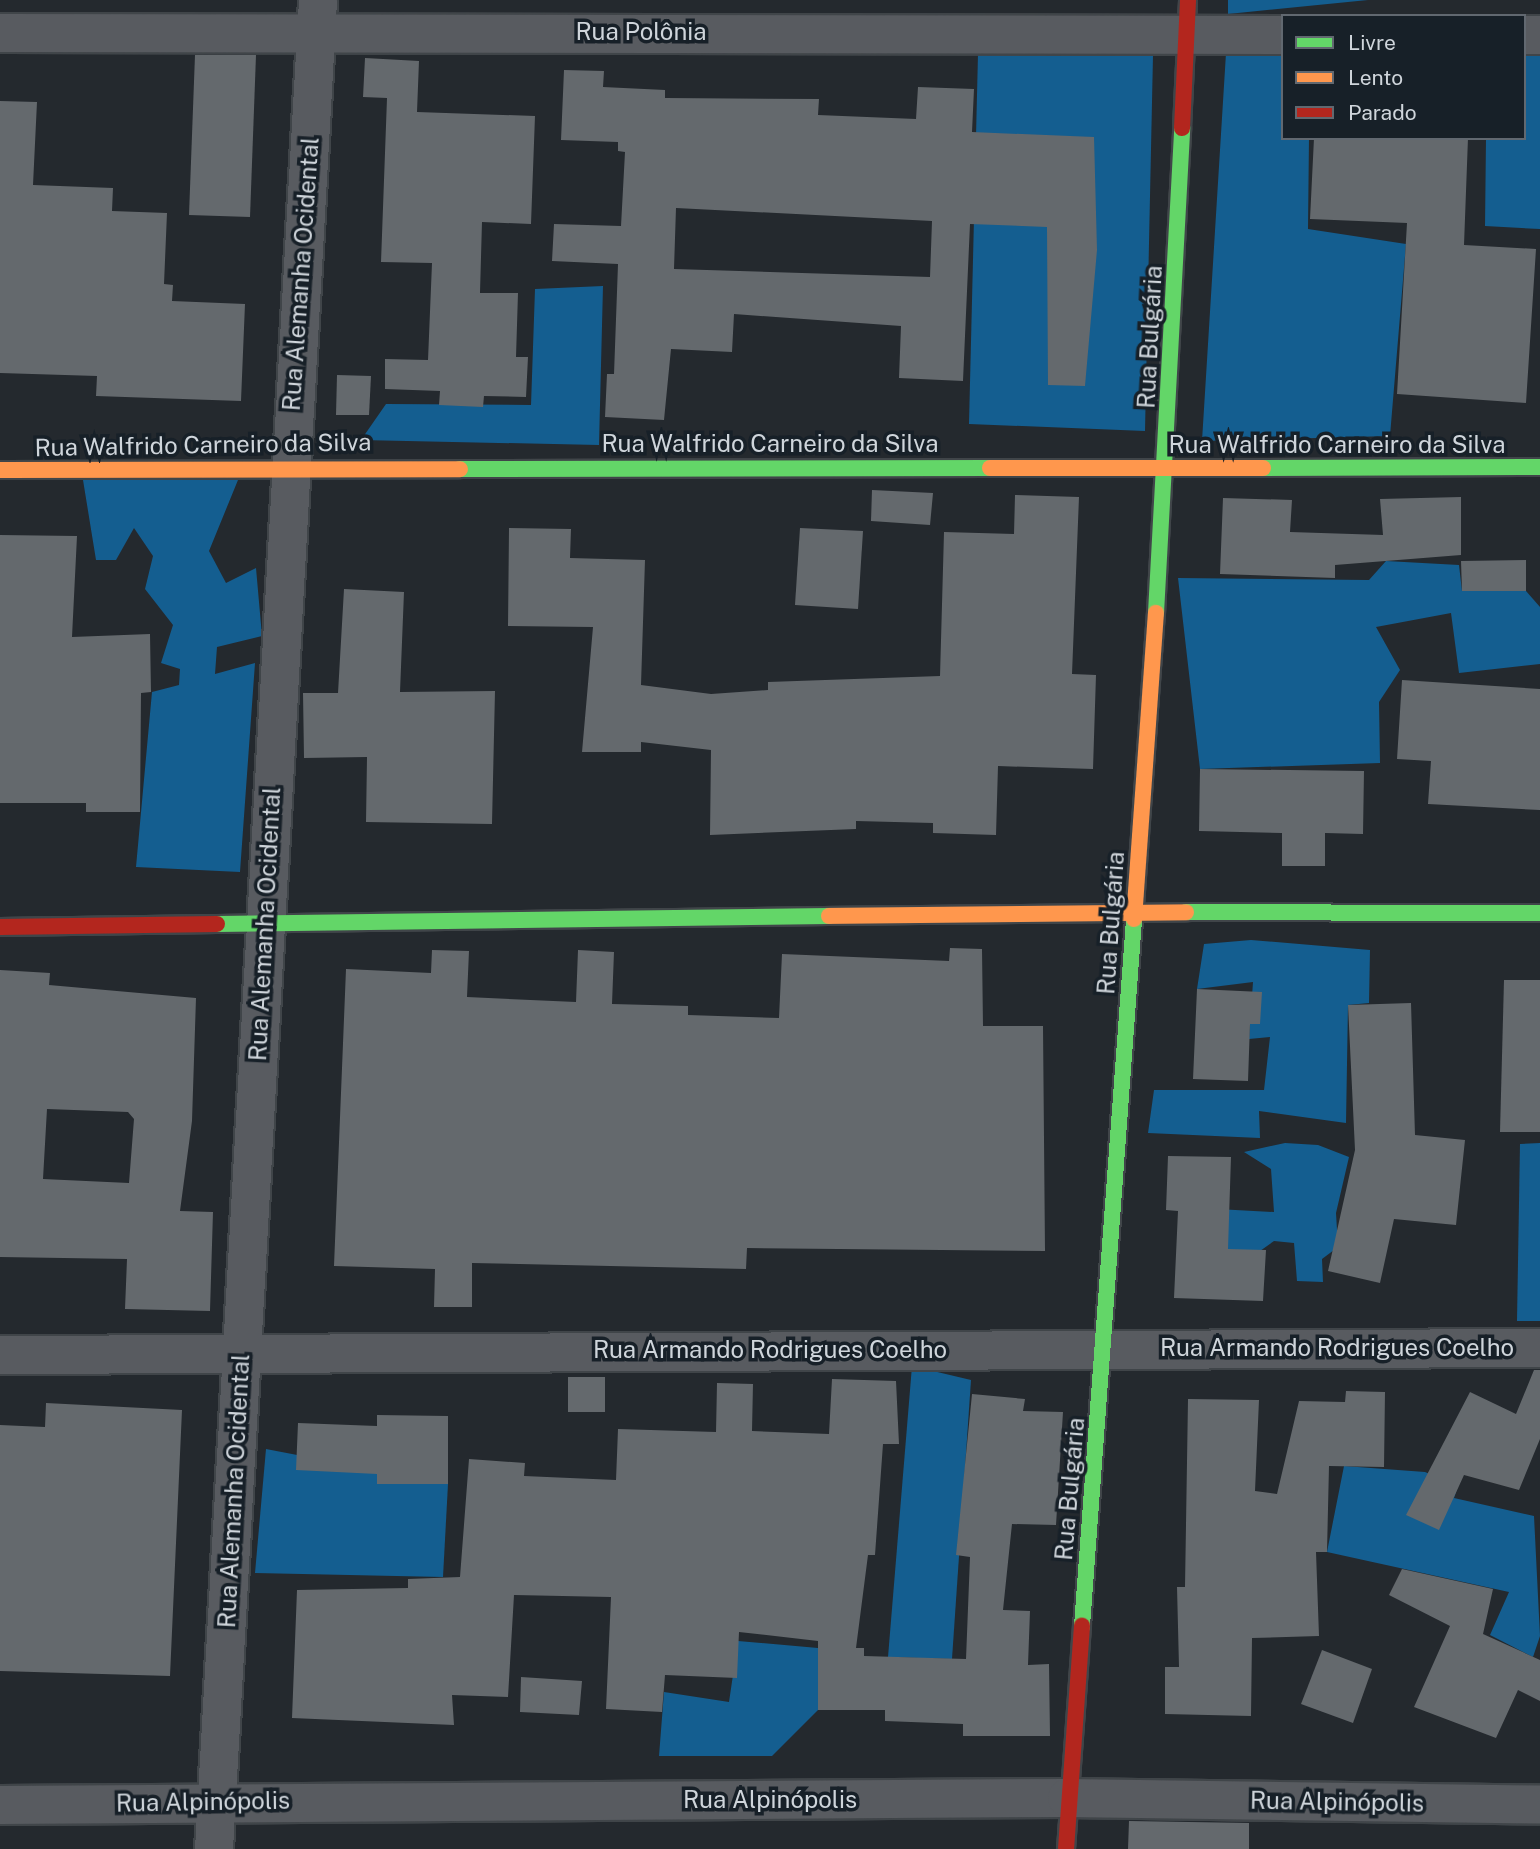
<!DOCTYPE html>
<meta charset="utf-8">
<style>
body{margin:0}
#map{position:relative;width:1540px;height:1849px;overflow:hidden;background:#24292e;font-family:"Public Sans",sans-serif}
div>[style]{position:absolute}
.forest>*{inset:0;background:#145e90}
.building>*{inset:0;background:#64696d}
.roads{filter:drop-shadow(2px 0 #404549) drop-shadow(-2px 0 #404549) drop-shadow(0 2px #404549) drop-shadow(0 -2px #404549)}
.street>*{height:38px;margin:-19px;padding:0 19px;transform-origin:19px;border-radius:19px;background:#585b60}
.fast>*{height:16px;margin:-8px;padding:0 8px;transform-origin:8px;border-radius:8px;background:#63d668}
.slow>*{height:16px;margin:-8px;padding:0 8px;transform-origin:8px;border-radius:8px;background:#ff974d}
.jam>*{height:16px;margin:-8px;padding:0 8px;transform-origin:8px;border-radius:8px;background:#b3261e}
span{translate:-50% -50%;white-space:nowrap;text-align:center;line-height:1.15;-webkit-text-stroke:7px #172028;paint-order:stroke}
.street-label{font-size:24px;color:#cfd5db}
.legend{position:absolute;left:1281px;top:14px;width:245px;height:126px;box-sizing:border-box;background:#172028;border:2px solid #616870;margin:0;padding:9px 12px;list-style:none;font-size:21px;color:#cfd5db}
.legend li{display:flex;align-items:center;gap:14px;height:35px}
.legend b{width:35px;border:2px solid #616870}
</style>
<div id="map">
<div class="forest">
<div style="clip-path:polygon(1228px 0,1368px 0,1228px 14px)"></div>
<div style="clip-path:polygon(1226px 53px,1283px 53px,1283px 138px,1309px 138px,1308px 229px,1406px 244px,1390px 436px,1202px 441px)"></div>
<div style="clip-path:polygon(978px 54px,1153px 55px,1145px 431px,969px 424px)"></div>
<div style="clip-path:polygon(1524px 56px,1540px 56px,1540px 229px,1485px 226px,1486px 138px,1524px 138px)"></div>
<div style="clip-path:polygon(603px 286px,599px 445px,361px 440px,386px 404px,531px 405px,535px 289px)"></div>
<div style="clip-path:polygon(83px 480px,238px 480px,209px 551px,226px 583px,256px 568px,262px 636px,217px 647px,215px 674px,255px 663px,240px 872px,136px 867px,152px 692px,179px 685px,180px 669px,161px 663px,173px 625px,145px 589px,153px 556px,134px 528px,116px 560px,96px 560px)"></div>
<div style="clip-path:polygon(1386px 561px,1459px 565px,1462px 591px,1526px 591px,1540px 607px,1540px 664px,1459px 673px,1451px 613px,1376px 627px,1400px 670px,1379px 702px,1380px 763px,1200px 769px,1178px 578px,1369px 580px)"></div>
<div style="clip-path:polygon(1251px 940px,1370px 950px,1369px 1003px,1348px 1005px,1346px 1123px,1259px 1111px,1260px 1138px,1148px 1133px,1154px 1090px,1264px 1090px,1270px 1037px,1249px 1039px,1253px 982px,1197px 989px,1204px 944px)"></div>
<div style="clip-path:polygon(1285px 1143px,1318px 1145px,1349px 1157px,1336px 1213px,1338px 1247px,1322px 1259px,1323px 1282px,1297px 1281px,1294px 1243px,1274px 1241px,1243px 1263px,1199px 1254px,1217px 1209px,1274px 1212px,1271px 1169px,1244px 1152px)"></div>
<div style="clip-path:polygon(1540px 1143px,1540px 1321px,1517px 1321px,1520px 1144px)"></div>
<div style="clip-path:polygon(912px 1366px,971px 1380px,952px 1659px,888px 1657px)"></div>
<div style="clip-path:polygon(266px 1449px,448px 1484px,443px 1577px,255px 1573px)"></div>
<div style="clip-path:polygon(1344px 1466px,1425px 1472px,1458px 1486px,1454px 1498px,1534px 1516px,1540px 1636px,1533px 1657px,1490px 1635px,1509px 1592px,1327px 1552px)"></div>
<div style="clip-path:polygon(738px 1641px,818px 1648px,818px 1710px,772px 1756px,659px 1756px,664px 1692px,729px 1702px)"></div>
</div>
<div class="building">
<div style="clip-path:polygon(195px 55px,256px 55px,250px 217px,189px 215px)"></div>
<div style="clip-path:polygon(365px 58px,419px 61px,417px 112px,535px 116px,531px 224px,482px 222px,480px 293px,518px 293px,516px 357px,528px 357px,526px 397px,484px 396px,483px 407px,439px 405px,440px 391px,385px 389px,385px 359px,428px 360px,432px 263px,381px 262px,387px 98px,363px 97px)"></div>
<div style="clip-path:polygon(evenodd,564px 70px,604px 71px,603px 87px,665px 90px,665px 98px,819px 99px,818px 115px,916px 119px,918px 87px,974px 89px,972px 132px,1094px 137px,1097px 250px,1085px 386px,1048px 385px,1047px 227px,970px 224px,963px 381px,899px 378px,901px 326px,734px 314px,732px 352px,671px 349px,664px 420px,605px 417px,607px 374px,614px 374px,618px 264px,552px 261px,554px 224px,621px 226px,625px 152px,618px 151px,618px 142px,561px 140px,564px 70px,676px 208px,932px 221px,930px 277px,674px 269px,676px 208px)"></div>
<div style="clip-path:polygon(0 101px,37px 102px,33px 185px,113px 188px,112px 211px,167px 213px,164px 284px,173px 285px,172px 301px,245px 304px,241px 401px,96px 396px,97px 376px,0 373px)"></div>
<div style="clip-path:polygon(1314px 138px,1468px 138px,1464px 245px,1536px 249px,1526px 403px,1397px 394px,1407px 223px,1310px 219px)"></div>
<div style="clip-path:polygon(337px 375px,371px 376px,369px 415px,336px 415px)"></div>
<div style="clip-path:polygon(872px 490px,933px 493px,930px 525px,871px 521px)"></div>
<div style="clip-path:polygon(1015px 495px,1079px 497px,1072px 674px,1096px 675px,1093px 769px,998px 766px,996px 835px,933px 833px,933px 823px,856px 821px,856px 829px,710px 835px,711px 750px,641px 742px,641px 752px,582px 752px,593px 627px,508px 626px,509px 528px,571px 529px,570px 558px,645px 560px,641px 685px,711px 694px,768px 690px,768px 682px,940px 676px,944px 532px,1014px 534px)"></div>
<div style="clip-path:polygon(1461px 497px,1461px 555px,1335px 565px,1335px 578px,1220px 574px,1223px 498px,1292px 500px,1290px 532px,1383px 535px,1380px 499px)"></div>
<div style="clip-path:polygon(800px 528px,863px 531px,858px 609px,795px 605px)"></div>
<div style="clip-path:polygon(0 535px,77px 536px,72px 637px,150px 634px,151px 692px,141px 693px,140px 812px,86px 812px,86px 803px,0 803px)"></div>
<div style="clip-path:polygon(1526px 560px,1526px 591px,1462px 591px,1461px 561px)"></div>
<div style="clip-path:polygon(344px 589px,404px 592px,400px 692px,495px 691px,492px 824px,366px 822px,367px 757px,304px 758px,303px 693px,338px 693px)"></div>
<div style="clip-path:polygon(1402px 680px,1540px 689px,1540px 810px,1428px 804px,1431px 761px,1397px 759px)"></div>
<div style="clip-path:polygon(1200px 769px,1364px 771px,1363px 834px,1325px 833px,1325px 866px,1282px 866px,1282px 833px,1199px 831px)"></div>
<div style="clip-path:polygon(950px 948px,982px 949px,983px 1026px,1043px 1026px,1045px 1251px,747px 1248px,746px 1269px,472px 1263px,472px 1307px,434px 1307px,435px 1269px,334px 1266px,346px 969px,431px 973px,432px 950px,469px 951px,467px 997px,576px 1002px,578px 950px,614px 952px,612px 1004px,688px 1006px,688px 1015px,779px 1018px,782px 954px,949px 961px)"></div>
<div style="clip-path:polygon(evenodd,0 970px,50px 973px,49px 985px,196px 998px,192px 1121px,180px 1211px,213px 1212px,210px 1311px,125px 1309px,127px 1259px,0 1257px,0 970px,47px 1109px,128px 1112px,134px 1119px,129px 1183px,43px 1179px,47px 1109px)"></div>
<div style="clip-path:polygon(1504px 980px,1540px 980px,1540px 1132px,1500px 1132px)"></div>
<div style="clip-path:polygon(1197px 989px,1262px 992px,1260px 1024px,1250px 1024px,1248px 1081px,1193px 1079px)"></div>
<div style="clip-path:polygon(1411px 1003px,1415px 1135px,1465px 1140px,1456px 1225px,1394px 1219px,1380px 1283px,1328px 1271px,1355px 1150px,1348px 1005px)"></div>
<div style="clip-path:polygon(1168px 1156px,1231px 1157px,1228px 1249px,1266px 1250px,1263px 1301px,1174px 1298px,1178px 1211px,1166px 1210px)"></div>
<div style="clip-path:polygon(1534px 1370px,1540px 1370px,1540px 1439px,1519px 1490px,1464px 1475px,1439px 1530px,1406px 1515px,1470px 1392px,1516px 1414px)"></div>
<div style="clip-path:polygon(568px 1377px,605px 1377px,605px 1412px,568px 1412px)"></div>
<div style="clip-path:polygon(832px 1379px,896px 1381px,899px 1444px,883px 1444px,875px 1555px,868px 1555px,856px 1648px,864px 1648px,864px 1656px,966px 1659px,970px 1557px,956px 1555px,972px 1394px,1025px 1399px,1023px 1411px,1063px 1412px,1056px 1525px,1012px 1524px,1003px 1610px,1030px 1611px,1028px 1665px,1049px 1664px,1050px 1736px,963px 1736px,963px 1724px,885px 1721px,885px 1710px,818px 1710px,818px 1641px,739px 1632px,737px 1678px,665px 1675px,662px 1712px,606px 1709px,611px 1597px,514px 1595px,508px 1697px,452px 1695px,454px 1725px,292px 1718px,297px 1590px,408px 1588px,408px 1579px,460px 1577px,469px 1459px,525px 1463px,524px 1476px,616px 1480px,618px 1429px,716px 1432px,717px 1383px,753px 1384px,752px 1431px,829px 1434px)"></div>
<div style="clip-path:polygon(1346px 1391px,1385px 1392px,1384px 1467px,1329px 1466px,1327px 1552px,1316px 1552px,1319px 1636px,1252px 1638px,1251px 1716px,1165px 1714px,1165px 1667px,1179px 1667px,1177px 1587px,1185px 1587px,1188px 1399px,1259px 1400px,1255px 1491px,1277px 1494px,1299px 1401px,1345px 1402px)"></div>
<div style="clip-path:polygon(46px 1403px,182px 1410px,170px 1676px,0 1671px,0 1425px,45px 1427px)"></div>
<div style="clip-path:polygon(377px 1415px,448px 1416px,448px 1484px,377px 1484px,377px 1474px,296px 1470px,298px 1423px,377px 1426px)"></div>
<div style="clip-path:polygon(1402px 1569px,1493px 1589px,1483px 1634px,1540px 1660px,1540px 1701px,1518px 1690px,1496px 1738px,1414px 1707px,1450px 1626px,1389px 1595px)"></div>
<div style="clip-path:polygon(1322px 1650px,1372px 1669px,1353px 1723px,1301px 1704px)"></div>
<div style="clip-path:polygon(521px 1677px,582px 1681px,579px 1715px,520px 1712px)"></div>
<div style="clip-path:polygon(1129px 1821px,1249px 1823px,1249px 1849px,1128px 1849px)"></div>
</div>
<div class="roads">
<div class="street">
<div style="left:0;top:33px;width:1283px;rotate:0.09deg"></div>
<div style="left:1524px;top:35px;width:16px"></div>
<div style="left:0;top:1355px;width:1540px;rotate:-0.26deg"></div>
<div style="left:0;top:1805px;width:1067px;rotate:-0.38deg"></div>
<div style="left:1067px;top:1798px;width:473px;rotate:0.8deg"></div>
<div style="left:214px;top:1849px;width:1852px;rotate:-86.78deg"></div>
</div>
<div class="fast">
<div style="left:1263px;top:468px;width:277px;rotate:-0.2deg"></div>
<div style="left:460px;top:469px;width:530px;rotate:-0.11deg"></div>
<div style="left:1156px;top:613px;width:486px;rotate:-86.9deg"></div>
<div style="left:1186px;top:912px;width:354px;rotate:0.2deg"></div>
<div style="left:217px;top:924px;width:612px;rotate:-0.75deg"></div>
<div style="left:1082px;top:1626px;width:709px;rotate:-85.79deg"></div>
</div>
<div class="slow">
<div style="left:990px;top:468px;width:273px"></div>
<div style="left:0;top:470px;width:460px;rotate:-0.1deg"></div>
<div style="left:829px;top:916px;width:357px;rotate:-0.6deg"></div>
<div style="left:1134px;top:919px;width:307px;rotate:-85.9deg"></div>
</div>
<div class="jam">
<div style="left:1182px;top:128px;width:128px;rotate:-87.3deg"></div>
<div style="left:0;top:927px;width:217px;rotate:-0.8deg"></div>
<div style="left:1066px;top:1849px;width:224px;rotate:-85.9deg"></div>
</div>
</div>
<div class="street-label">
<span style="left:641px;top:32px">Rua Polônia</span>
<span style="left:301px;top:274px;rotate:-86deg">Rua Alemanha Ocidental</span>
<span style="left:1150px;top:337px;rotate:-87deg">Rua Bulgária</span>
<span style="left:770px;top:444px">Rua Walfrido Carneiro da Silva</span>
<span style="left:203px;top:445px;rotate:-1deg">Rua Walfrido Carneiro da Silva</span>
<span style="left:1337px;top:445px">Rua Walfrido Carneiro da Silva</span>
<span style="left:1111px;top:923px;rotate:-86deg">Rua Bulgária</span>
<span style="left:265px;top:924px;rotate:-87deg">Rua Alemanha Ocidental</span>
<span style="left:1337px;top:1348px">Rua Armando Rodrigues Coelho</span>
<span style="left:770px;top:1350px">Rua Armando Rodrigues Coelho</span>
<span style="left:1070px;top:1489px;rotate:-85deg">Rua Bulgária</span>
<span style="left:234px;top:1491px;rotate:-87deg">Rua Alemanha Ocidental</span>
<span style="left:770px;top:1800px">Rua Alpinópolis</span>
<span style="left:203px;top:1802px;rotate:-1deg">Rua Alpinópolis</span>
<span style="left:1337px;top:1802px;rotate:1deg">Rua Alpinópolis</span>
</div>
<ul class="legend">
<li><b style="height:9px;background:#63d668"></b>Livre</li>
<li><b style="height:9px;background:#ff974d"></b>Lento</li>
<li><b style="height:9px;background:#b3261e"></b>Parado</li>
</ul>
</div>
